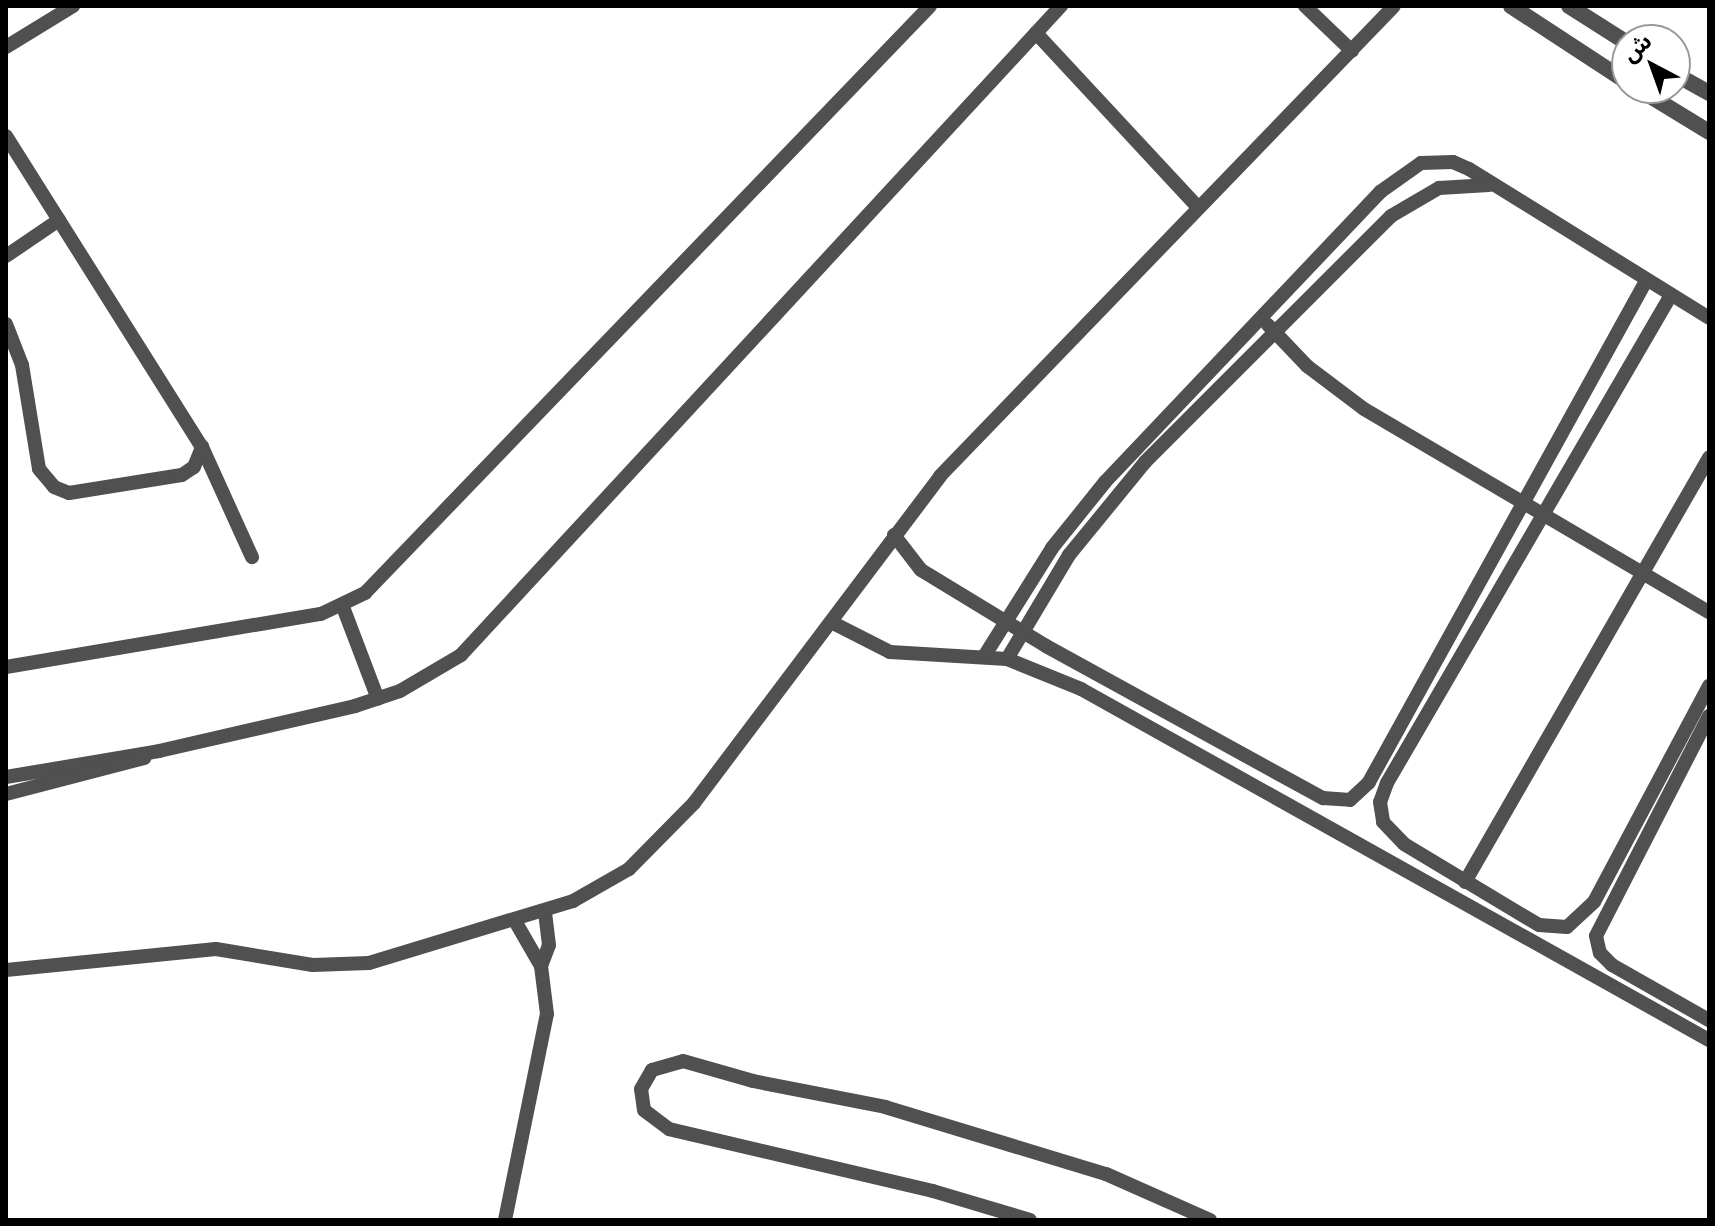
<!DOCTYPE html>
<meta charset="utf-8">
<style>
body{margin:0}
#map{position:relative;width:1715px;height:1226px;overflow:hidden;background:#fff;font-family:Mulish,"Noto Sans Arabic",sans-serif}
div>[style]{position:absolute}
.minor>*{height:14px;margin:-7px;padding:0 7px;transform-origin:7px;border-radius:7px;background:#505050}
.tertiary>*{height:16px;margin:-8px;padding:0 8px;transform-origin:8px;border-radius:8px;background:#505050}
span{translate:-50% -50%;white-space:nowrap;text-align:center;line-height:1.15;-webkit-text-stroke:7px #fff;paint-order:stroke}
.frame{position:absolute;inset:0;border:8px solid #000;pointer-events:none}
.north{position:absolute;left:1611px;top:24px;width:80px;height:80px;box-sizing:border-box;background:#fff;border:2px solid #999;border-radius:50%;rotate:319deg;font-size:22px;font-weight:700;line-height:32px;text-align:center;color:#000}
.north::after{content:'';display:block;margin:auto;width:28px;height:36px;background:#000;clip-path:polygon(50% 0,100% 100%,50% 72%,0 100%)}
</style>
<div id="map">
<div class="minor">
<div style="left:1305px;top:6px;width:65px;rotate:43.8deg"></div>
<div style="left:1036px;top:33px;width:236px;rotate:47.1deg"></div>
<div style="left:6px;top:47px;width:79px;rotate:-31.5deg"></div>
<div style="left:6px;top:136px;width:368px;rotate:57.8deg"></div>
<div style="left:202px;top:447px;width:121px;rotate:65.6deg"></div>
<div style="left:6px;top:256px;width:64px;rotate:-34.2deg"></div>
<div style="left:1671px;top:295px;width:565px;rotate:120.2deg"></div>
<div style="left:1387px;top:783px;width:20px;rotate:110deg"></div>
<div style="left:1380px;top:802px;width:20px;rotate:81deg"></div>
<div style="left:1383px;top:822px;width:30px;rotate:46deg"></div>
<div style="left:1404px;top:844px;width:157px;rotate:31deg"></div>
<div style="left:1539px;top:925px;width:28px;rotate:4deg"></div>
<div style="left:1567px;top:927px;width:37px;rotate:-43deg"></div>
<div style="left:1594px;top:902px;width:245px;rotate:-62deg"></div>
<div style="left:6px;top:324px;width:44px;rotate:68.7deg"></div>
<div style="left:22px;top:365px;width:105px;rotate:80.7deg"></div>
<div style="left:39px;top:469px;width:23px;rotate:50deg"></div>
<div style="left:54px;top:487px;width:16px;rotate:22deg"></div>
<div style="left:69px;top:493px;width:114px;rotate:-9.1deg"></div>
<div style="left:182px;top:475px;width:14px;rotate:-34deg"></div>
<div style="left:194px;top:467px;width:22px;rotate:-68deg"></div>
<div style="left:1268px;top:325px;width:57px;rotate:46.4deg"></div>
<div style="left:1307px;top:366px;width:71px;rotate:37deg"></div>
<div style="left:1364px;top:409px;width:400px;rotate:30.5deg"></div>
<div style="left:894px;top:535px;width:44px;rotate:52.4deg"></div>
<div style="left:921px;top:570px;width:146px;rotate:31.3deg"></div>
<div style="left:1046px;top:646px;width:316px;rotate:28.8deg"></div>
<div style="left:1323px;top:798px;width:27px;rotate:4deg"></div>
<div style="left:1350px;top:800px;width:26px;rotate:-43deg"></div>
<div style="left:1369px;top:782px;width:572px;rotate:-61.06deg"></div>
<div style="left:343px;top:607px;width:98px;rotate:69.2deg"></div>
<div style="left:833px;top:623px;width:64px;rotate:27deg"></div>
<div style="left:890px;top:652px;width:117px;rotate:3.4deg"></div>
<div style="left:1007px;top:659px;width:80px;rotate:22.1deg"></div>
<div style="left:1081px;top:689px;width:719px;rotate:29.2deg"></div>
<div style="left:985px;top:655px;width:126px;rotate:-57.9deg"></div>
<div style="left:1052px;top:548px;width:85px;rotate:-51.2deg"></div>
<div style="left:1105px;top:482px;width:400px;rotate:-46.5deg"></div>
<div style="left:1380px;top:192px;width:50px;rotate:-35.3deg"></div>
<div style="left:1421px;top:163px;width:32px;rotate:-2deg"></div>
<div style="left:1453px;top:162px;width:17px;rotate:24deg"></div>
<div style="left:1469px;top:169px;width:282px;rotate:31.8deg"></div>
<div style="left:1007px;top:659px;width:121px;rotate:-59.2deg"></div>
<div style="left:1069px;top:555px;width:120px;rotate:-50.7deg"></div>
<div style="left:1145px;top:462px;width:348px;rotate:-45deg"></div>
<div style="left:1391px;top:216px;width:56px;rotate:-30.3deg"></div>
<div style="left:1439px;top:188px;width:50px;rotate:-3.4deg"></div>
<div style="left:6px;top:667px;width:319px;rotate:-9.6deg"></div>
<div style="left:321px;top:614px;width:49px;rotate:-25.5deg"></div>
<div style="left:365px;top:593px;width:815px;rotate:-46.09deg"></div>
<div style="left:1709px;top:716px;width:247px;rotate:117.2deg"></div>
<div style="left:1596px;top:936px;width:17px;rotate:77deg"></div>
<div style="left:1600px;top:953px;width:17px;rotate:45deg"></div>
<div style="left:1612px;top:965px;width:112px;rotate:29.6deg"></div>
<div style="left:6px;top:777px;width:155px;rotate:-9.6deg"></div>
<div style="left:159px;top:751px;width:201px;rotate:-12.9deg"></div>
<div style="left:355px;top:706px;width:47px;rotate:-18.4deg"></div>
<div style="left:400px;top:691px;width:71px;rotate:-30.5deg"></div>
<div style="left:461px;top:655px;width:884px;rotate:-47.25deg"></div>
<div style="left:6px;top:794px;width:143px;rotate:-14.6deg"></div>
<div style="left:1465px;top:882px;width:490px;rotate:-60.1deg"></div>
<div style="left:541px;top:966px;width:22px;rotate:-69deg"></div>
<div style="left:549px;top:945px;width:34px;rotate:-97deg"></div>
<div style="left:6px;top:970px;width:211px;rotate:-5.7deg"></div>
<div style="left:216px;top:949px;width:98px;rotate:9.4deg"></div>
<div style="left:313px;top:965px;width:56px;rotate:-2deg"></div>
<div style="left:369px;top:963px;width:213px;rotate:-16.9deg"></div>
<div style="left:573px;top:901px;width:64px;rotate:-29.7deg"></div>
<div style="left:629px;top:869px;width:93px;rotate:-45.4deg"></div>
<div style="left:694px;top:803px;width:409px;rotate:-53deg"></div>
<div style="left:940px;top:476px;width:653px;rotate:-45.99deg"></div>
<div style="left:505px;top:1220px;width:210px;rotate:-78.5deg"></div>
<div style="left:547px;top:1014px;width:48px;rotate:-97.1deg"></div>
<div style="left:541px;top:966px;width:52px;rotate:-120deg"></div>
<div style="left:1030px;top:1220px;width:101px;rotate:-163.4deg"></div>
<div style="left:933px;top:1191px;width:271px;rotate:-166.8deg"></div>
<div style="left:669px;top:1129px;width:31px;rotate:-143deg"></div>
<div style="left:644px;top:1110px;width:21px;rotate:-98deg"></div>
<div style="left:641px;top:1089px;width:22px;rotate:-60deg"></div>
<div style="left:652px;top:1070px;width:32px;rotate:-16deg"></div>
<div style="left:683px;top:1061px;width:73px;rotate:15.9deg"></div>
<div style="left:753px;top:1081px;width:135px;rotate:11.1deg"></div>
<div style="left:885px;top:1107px;width:231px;rotate:16.9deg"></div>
<div style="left:1106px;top:1174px;width:114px;rotate:23.9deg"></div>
</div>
<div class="tertiary">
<div style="left:1511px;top:6px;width:139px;rotate:33.2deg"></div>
<div style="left:1569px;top:6px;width:69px;rotate:32.5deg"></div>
<div style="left:1675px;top:74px;width:39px;rotate:29deg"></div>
<div style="left:1637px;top:88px;width:84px;rotate:31.4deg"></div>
</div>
<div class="frame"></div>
<div class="north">ش</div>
</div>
